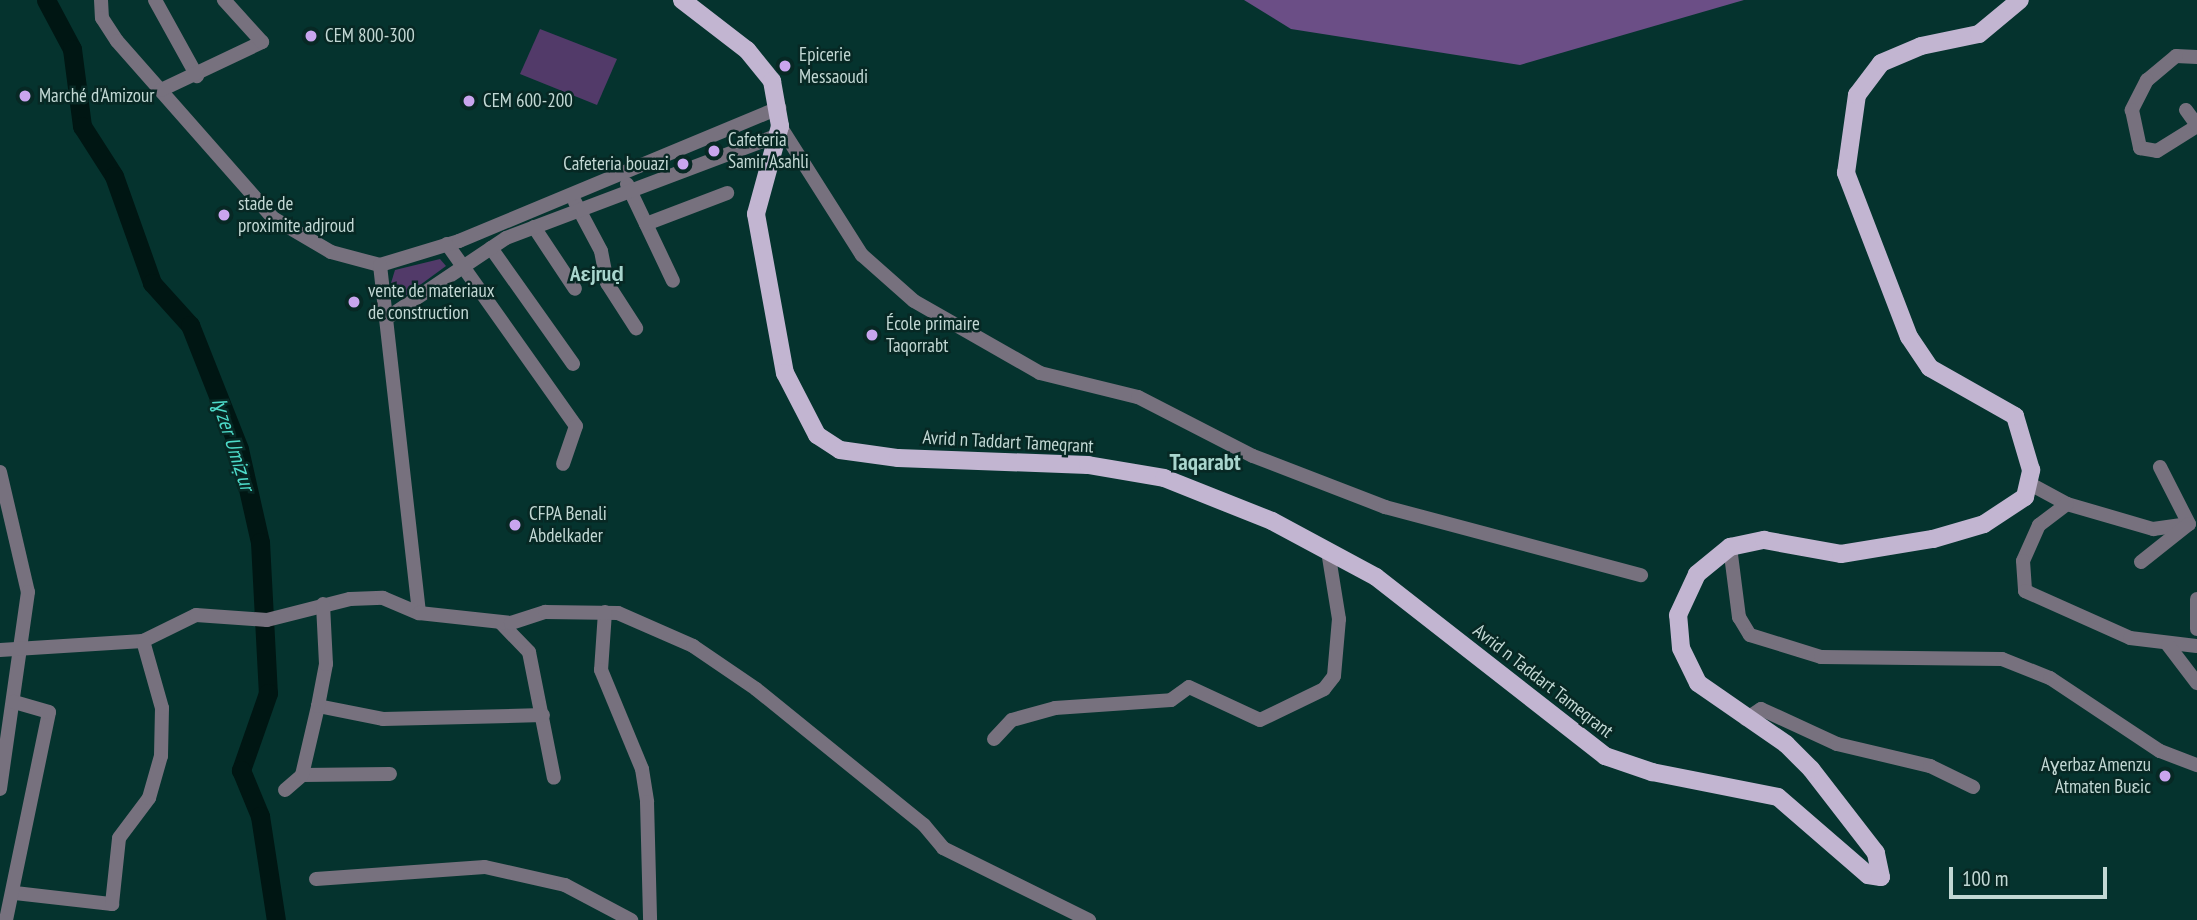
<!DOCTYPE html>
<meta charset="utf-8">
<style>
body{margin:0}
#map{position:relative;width:2197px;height:920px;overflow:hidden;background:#05332e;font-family:"PT Sans Narrow",sans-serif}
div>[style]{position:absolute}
.green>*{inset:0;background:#523a69}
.forest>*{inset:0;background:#6b4e86}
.river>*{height:19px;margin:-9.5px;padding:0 9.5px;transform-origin:9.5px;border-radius:9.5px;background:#001613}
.minor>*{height:14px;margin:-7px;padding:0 7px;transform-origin:7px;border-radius:7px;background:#77717e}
.major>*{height:18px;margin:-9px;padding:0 9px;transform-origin:9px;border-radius:9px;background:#c2b5d1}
.dots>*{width:19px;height:19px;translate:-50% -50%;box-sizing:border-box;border:4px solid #072824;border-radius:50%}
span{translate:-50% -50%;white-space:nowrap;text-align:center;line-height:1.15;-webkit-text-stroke:5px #072824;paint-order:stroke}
.poi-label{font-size:19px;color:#c2d8d4}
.left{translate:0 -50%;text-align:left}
.right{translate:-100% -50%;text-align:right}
.street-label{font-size:19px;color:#c2d8d4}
.neighbourhood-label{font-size:21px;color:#a9d6ce;font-weight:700}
.water-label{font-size:21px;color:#4ddbc9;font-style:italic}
.quarter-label{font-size:23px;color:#a9d6ce;font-weight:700}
.scale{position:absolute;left:1949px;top:867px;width:158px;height:32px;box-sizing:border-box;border:4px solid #c2d8d4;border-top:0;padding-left:9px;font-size:21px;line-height:24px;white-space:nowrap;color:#c2d8d4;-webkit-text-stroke:5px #072824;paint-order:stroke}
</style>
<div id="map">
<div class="green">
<div style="clip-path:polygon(540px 29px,617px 59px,597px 105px,520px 74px)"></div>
<div style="clip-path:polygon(440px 259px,446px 266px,405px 296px,391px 283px,395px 270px)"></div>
</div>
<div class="forest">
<div style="clip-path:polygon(1244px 0,1744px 0,1520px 65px,1291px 29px)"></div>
</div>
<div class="river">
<div style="left:46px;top:0;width:55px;rotate:62deg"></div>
<div style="left:72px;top:49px;width:78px;rotate:82.6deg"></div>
<div style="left:82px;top:126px;width:59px;rotate:57.4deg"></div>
<div style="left:114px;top:176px;width:114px;rotate:70.4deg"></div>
<div style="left:152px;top:283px;width:57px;rotate:47.9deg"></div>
<div style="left:190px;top:325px;width:133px;rotate:68.4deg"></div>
<div style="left:239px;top:449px;width:95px;rotate:77.3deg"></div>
<div style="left:260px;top:542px;width:151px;rotate:87deg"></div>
<div style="left:268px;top:693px;width:82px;rotate:109.3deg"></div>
<div style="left:241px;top:770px;width:50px;rotate:67.6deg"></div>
<div style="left:260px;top:816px;width:105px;rotate:81.3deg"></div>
</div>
<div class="minor">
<div style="left:101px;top:0;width:18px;rotate:87deg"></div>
<div style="left:102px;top:18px;width:27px;rotate:57deg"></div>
<div style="left:117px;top:41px;width:236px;rotate:48.6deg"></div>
<div style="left:273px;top:218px;width:67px;rotate:30.4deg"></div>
<div style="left:331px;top:252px;width:51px;rotate:14.9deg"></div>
<div style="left:155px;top:0;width:87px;rotate:61.1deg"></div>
<div style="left:2197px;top:57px;width:21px;rotate:-177deg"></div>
<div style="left:2176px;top:56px;width:38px;rotate:140deg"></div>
<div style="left:2147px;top:80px;width:34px;rotate:117deg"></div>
<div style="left:2132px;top:110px;width:39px;rotate:78deg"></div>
<div style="left:2140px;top:148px;width:17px;rotate:10deg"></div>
<div style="left:2157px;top:151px;width:47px;rotate:-32deg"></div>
<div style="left:161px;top:90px;width:112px;rotate:-25.4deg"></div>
<div style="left:262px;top:42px;width:57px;rotate:-132.1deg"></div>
<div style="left:2186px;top:110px;width:19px;rotate:54deg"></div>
<div style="left:780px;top:126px;width:153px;rotate:57.6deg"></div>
<div style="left:862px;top:255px;width:69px;rotate:41.5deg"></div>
<div style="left:914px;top:301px;width:145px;rotate:29.7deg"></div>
<div style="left:1040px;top:373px;width:101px;rotate:13.8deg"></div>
<div style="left:1138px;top:397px;width:129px;rotate:27.2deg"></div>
<div style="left:1253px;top:456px;width:142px;rotate:21.1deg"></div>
<div style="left:1385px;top:507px;width:265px;rotate:14.9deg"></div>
<div style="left:627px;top:184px;width:107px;rotate:64.6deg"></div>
<div style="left:575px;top:202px;width:55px;rotate:62deg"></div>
<div style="left:601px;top:251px;width:33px;rotate:79deg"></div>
<div style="left:607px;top:283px;width:54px;rotate:57.2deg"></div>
<div style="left:646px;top:224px;width:87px;rotate:-20.9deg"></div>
<div style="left:534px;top:227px;width:74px;rotate:56.5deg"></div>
<div style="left:447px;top:244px;width:223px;rotate:54.7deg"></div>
<div style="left:576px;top:426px;width:40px;rotate:108.9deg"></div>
<div style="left:491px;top:248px;width:142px;rotate:54.7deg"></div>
<div style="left:380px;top:265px;width:83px;rotate:-16.9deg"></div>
<div style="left:459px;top:241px;width:347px;rotate:-22.6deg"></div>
<div style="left:380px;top:265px;width:350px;rotate:83.6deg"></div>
<div style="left:387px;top:318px;width:143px;rotate:-33.9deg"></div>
<div style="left:506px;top:238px;width:289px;rotate:-20.7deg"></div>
<div style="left:0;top:472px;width:123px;rotate:76.9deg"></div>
<div style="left:28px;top:592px;width:199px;rotate:98.1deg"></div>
<div style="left:2030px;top:484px;width:42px;rotate:28.4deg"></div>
<div style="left:2067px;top:504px;width:90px;rotate:16.2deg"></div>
<div style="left:2153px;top:529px;width:36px;rotate:-8deg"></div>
<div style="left:2189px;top:524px;width:64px;rotate:-117deg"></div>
<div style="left:2067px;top:504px;width:35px;rotate:143deg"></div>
<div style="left:2039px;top:525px;width:39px;rotate:114deg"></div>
<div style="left:2023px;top:561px;width:30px;rotate:86deg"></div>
<div style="left:2025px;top:591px;width:115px;rotate:24.1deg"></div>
<div style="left:2130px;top:638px;width:67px;rotate:6.8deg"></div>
<div style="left:1730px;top:547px;width:71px;rotate:82.7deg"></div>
<div style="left:1739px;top:617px;width:21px;rotate:59deg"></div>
<div style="left:1750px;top:635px;width:74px;rotate:17.2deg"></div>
<div style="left:1821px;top:657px;width:181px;rotate:0.6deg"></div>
<div style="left:2002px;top:659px;width:52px;rotate:21.6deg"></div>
<div style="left:2050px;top:678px;width:132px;rotate:33.6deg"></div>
<div style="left:2160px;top:751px;width:40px;rotate:21deg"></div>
<div style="left:2141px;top:562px;width:61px;rotate:-38.4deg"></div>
<div style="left:2197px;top:599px;width:30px;rotate:90deg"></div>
<div style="left:605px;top:612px;width:58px;rotate:93.9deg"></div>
<div style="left:601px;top:670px;width:107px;rotate:67.5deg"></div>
<div style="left:642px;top:769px;width:33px;rotate:81deg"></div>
<div style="left:647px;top:802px;width:118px;rotate:88.5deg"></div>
<div style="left:500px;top:622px;width:42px;rotate:46deg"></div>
<div style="left:529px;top:652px;width:128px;rotate:78.8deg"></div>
<div style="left:2168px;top:645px;width:48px;rotate:52.7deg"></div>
<div style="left:0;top:650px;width:143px;rotate:-3.6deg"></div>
<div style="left:143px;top:641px;width:59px;rotate:-26.1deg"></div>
<div style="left:196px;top:615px;width:71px;rotate:4deg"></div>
<div style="left:267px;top:620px;width:86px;rotate:-14.2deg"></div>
<div style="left:350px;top:599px;width:33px;rotate:-2deg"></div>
<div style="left:383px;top:598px;width:39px;rotate:23deg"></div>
<div style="left:419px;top:613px;width:93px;rotate:6.2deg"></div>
<div style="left:511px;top:623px;width:36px;rotate:-18deg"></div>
<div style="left:545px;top:612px;width:73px;rotate:0.8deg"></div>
<div style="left:618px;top:613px;width:82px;rotate:23.7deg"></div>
<div style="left:693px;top:646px;width:76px;rotate:34.3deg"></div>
<div style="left:756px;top:689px;width:216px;rotate:39deg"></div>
<div style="left:924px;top:825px;width:30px;rotate:50deg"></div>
<div style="left:943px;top:848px;width:163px;rotate:26.3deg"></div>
<div style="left:318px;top:706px;width:66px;rotate:11.3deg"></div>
<div style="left:383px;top:719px;width:160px;rotate:-1.4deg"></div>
<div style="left:1746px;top:719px;width:18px;rotate:-34deg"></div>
<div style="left:1761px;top:709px;width:84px;rotate:24.7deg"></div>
<div style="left:1837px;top:744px;width:96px;rotate:13.3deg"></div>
<div style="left:1930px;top:766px;width:48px;rotate:26deg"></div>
<div style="left:994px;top:739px;width:26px;rotate:-47deg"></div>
<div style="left:1012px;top:720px;width:45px;rotate:-15.6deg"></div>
<div style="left:1055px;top:708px;width:116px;rotate:-3.9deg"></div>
<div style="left:1171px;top:700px;width:22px;rotate:-36deg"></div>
<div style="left:1189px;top:687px;width:78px;rotate:24.9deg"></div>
<div style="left:1260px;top:720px;width:71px;rotate:-25.8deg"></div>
<div style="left:1324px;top:689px;width:16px;rotate:-52deg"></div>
<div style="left:1334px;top:676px;width:57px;rotate:-85deg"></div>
<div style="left:1339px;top:619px;width:69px;rotate:-99.2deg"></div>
<div style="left:302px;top:775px;width:88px;rotate:-0.7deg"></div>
<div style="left:285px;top:790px;width:23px;rotate:-41deg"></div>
<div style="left:302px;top:775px;width:71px;rotate:-76.9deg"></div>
<div style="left:318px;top:706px;width:43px;rotate:-79.2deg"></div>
<div style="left:326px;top:664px;width:60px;rotate:-92.9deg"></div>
<div style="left:316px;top:879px;width:169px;rotate:-4.1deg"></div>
<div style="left:485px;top:867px;width:82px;rotate:12.7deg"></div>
<div style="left:565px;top:885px;width:75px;rotate:27.9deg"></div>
<div style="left:15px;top:893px;width:98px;rotate:6.5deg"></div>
<div style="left:112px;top:904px;width:66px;rotate:-83.9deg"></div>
<div style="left:119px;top:838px;width:50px;rotate:-53.1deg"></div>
<div style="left:149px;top:798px;width:44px;rotate:-74.1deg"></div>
<div style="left:161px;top:756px;width:48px;rotate:-88.8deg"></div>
<div style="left:162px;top:708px;width:70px;rotate:-105.8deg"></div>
<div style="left:6px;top:920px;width:212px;rotate:-78.3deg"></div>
<div style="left:49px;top:712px;width:37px;rotate:-164deg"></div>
</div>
<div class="major">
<div style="left:682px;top:0;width:82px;rotate:37.6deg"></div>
<div style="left:747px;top:50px;width:40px;rotate:51deg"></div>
<div style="left:772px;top:81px;width:46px;rotate:79.9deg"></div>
<div style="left:780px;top:126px;width:91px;rotate:105.3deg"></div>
<div style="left:756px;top:214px;width:162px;rotate:79.7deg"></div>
<div style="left:785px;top:373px;width:70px;rotate:62.7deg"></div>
<div style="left:817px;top:435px;width:27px;rotate:33deg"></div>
<div style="left:840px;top:450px;width:59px;rotate:7.9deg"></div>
<div style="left:898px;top:458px;width:190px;rotate:2.1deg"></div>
<div style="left:1088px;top:465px;width:77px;rotate:9.7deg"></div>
<div style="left:1164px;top:478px;width:116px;rotate:21.7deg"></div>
<div style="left:1272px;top:521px;width:118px;rotate:28.3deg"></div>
<div style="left:1376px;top:577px;width:291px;rotate:38deg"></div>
<div style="left:1605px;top:756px;width:50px;rotate:18.8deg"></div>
<div style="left:1652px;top:772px;width:128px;rotate:11.2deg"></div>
<div style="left:1778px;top:797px;width:119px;rotate:40.9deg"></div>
<div style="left:1868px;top:875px;width:13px;rotate:9deg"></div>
<div style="left:1881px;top:877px;width:25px;rotate:-102deg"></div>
<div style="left:1876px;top:853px;width:106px;rotate:-127.7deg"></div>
<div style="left:1811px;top:769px;width:35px;rotate:-135deg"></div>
<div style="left:1786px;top:744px;width:107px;rotate:-145.3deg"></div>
<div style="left:1698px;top:683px;width:39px;rotate:-116deg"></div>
<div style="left:1681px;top:648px;width:33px;rotate:-95deg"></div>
<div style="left:1678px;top:615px;width:45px;rotate:-65.1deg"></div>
<div style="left:1697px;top:574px;width:43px;rotate:-39.3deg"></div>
<div style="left:1730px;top:547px;width:35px;rotate:-12deg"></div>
<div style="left:1764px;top:540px;width:78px;rotate:10.3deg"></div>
<div style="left:1841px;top:554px;width:93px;rotate:-9.3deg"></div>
<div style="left:1933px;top:539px;width:53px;rotate:-16.4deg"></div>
<div style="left:1984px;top:524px;width:49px;rotate:-33.4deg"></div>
<div style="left:2025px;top:497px;width:28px;rotate:-77deg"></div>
<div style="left:2031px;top:470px;width:56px;rotate:-106.5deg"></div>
<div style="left:2015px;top:416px;width:98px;rotate:-150.5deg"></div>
<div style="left:1930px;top:368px;width:37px;rotate:-124deg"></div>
<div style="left:1909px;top:337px;width:176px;rotate:-111deg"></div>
<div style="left:1846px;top:173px;width:79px;rotate:-82deg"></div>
<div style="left:1857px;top:95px;width:40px;rotate:-53deg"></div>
<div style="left:1881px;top:63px;width:43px;rotate:-23deg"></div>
<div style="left:1921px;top:46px;width:59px;rotate:-11.7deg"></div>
<div style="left:1979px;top:34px;width:53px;rotate:-39.7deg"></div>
</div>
<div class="dots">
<div style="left:311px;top:36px;background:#c9a5ee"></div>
<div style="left:785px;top:66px;background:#c9a5ee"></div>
<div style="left:25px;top:96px;background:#c9a5ee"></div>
<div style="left:469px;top:101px;background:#c9a5ee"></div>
<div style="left:714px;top:151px;background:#c9a5ee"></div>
<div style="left:683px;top:164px;background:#c9a5ee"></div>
<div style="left:224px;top:215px;background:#c9a5ee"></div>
<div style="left:354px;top:302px;background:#c9a5ee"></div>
<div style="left:872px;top:335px;background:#c9a5ee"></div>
<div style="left:515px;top:525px;background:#c9a5ee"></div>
<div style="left:2165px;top:776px;background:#c9a5ee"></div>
</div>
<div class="poi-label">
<span class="left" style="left:325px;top:36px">CEM 800-300</span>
<span class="left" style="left:799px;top:66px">Epicerie<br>Messaoudi</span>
<span class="left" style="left:39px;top:96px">Marché d'Amizour</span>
<span class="left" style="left:483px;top:101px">CEM 600-200</span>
<span class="left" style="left:728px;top:151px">Cafeteria<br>Samir Asahli</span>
<span class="right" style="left:669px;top:164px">Cafeteria bouazi</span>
<span class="left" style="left:238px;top:215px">stade de<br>proximite adjroud</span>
<span class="left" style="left:368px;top:302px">vente de materiaux<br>de construction</span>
<span class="left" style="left:886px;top:335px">École primaire<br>Taqorrabt</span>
<span class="left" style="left:529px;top:525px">CFPA Benali<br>Abdelkader</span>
<span class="right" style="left:2151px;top:776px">Aɣerbaz Amenzu<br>Atmaten Buɛic</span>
</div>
<div class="street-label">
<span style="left:1008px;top:442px;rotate:3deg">Avrid n Taddart Tameqrant</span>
<span style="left:1543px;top:681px;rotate:38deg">Avrid n Taddart Tameqrant</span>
</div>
<div class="neighbourhood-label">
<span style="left:597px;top:274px">Aɛjruḍ</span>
</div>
<div class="water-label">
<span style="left:233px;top:444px;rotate:72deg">Iɣzer Umiẓur</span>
</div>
<div class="quarter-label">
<span style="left:1205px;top:462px">Taqarabt</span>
</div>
<div class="scale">100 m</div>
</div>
